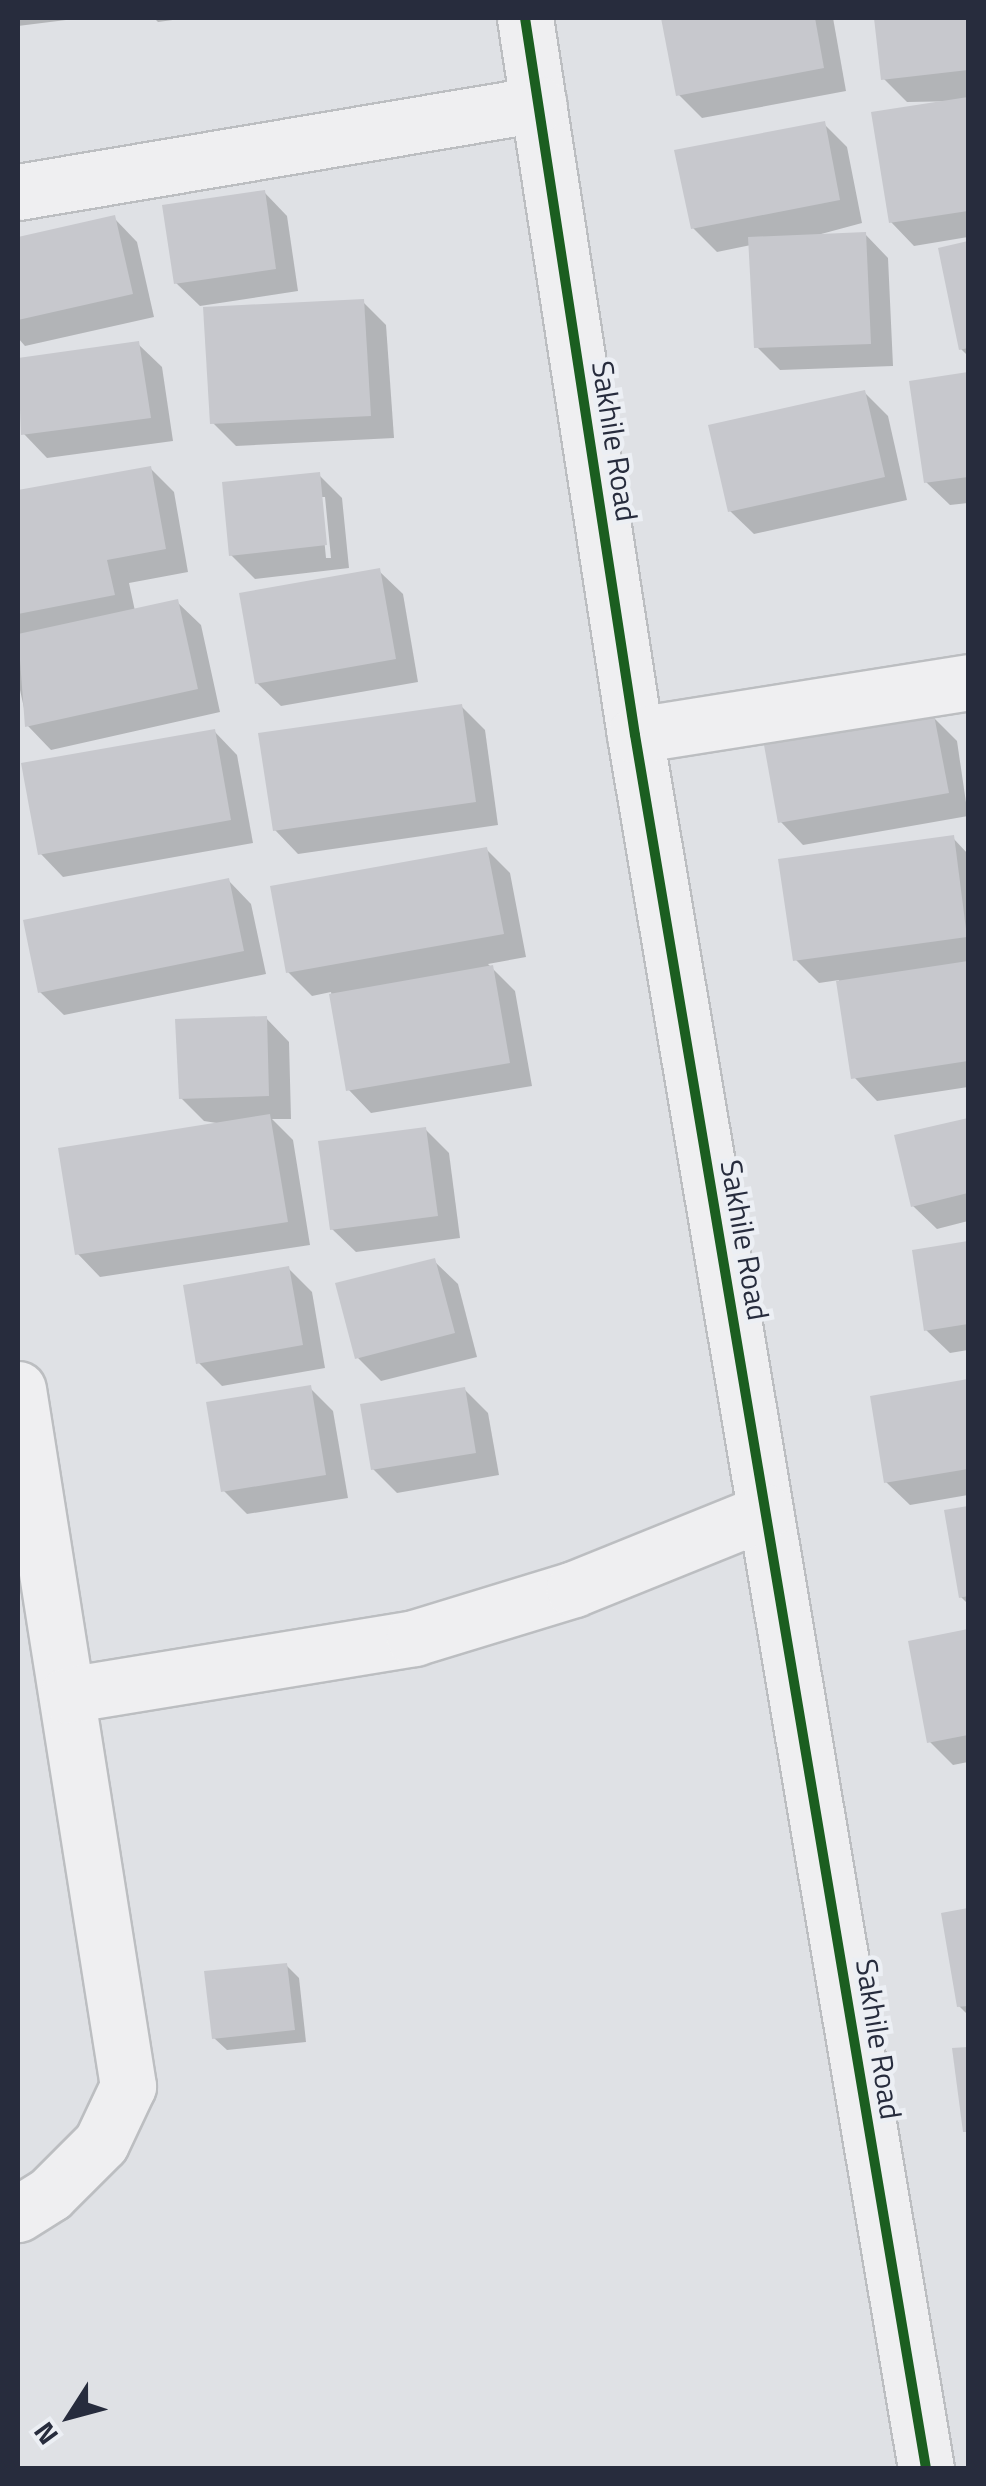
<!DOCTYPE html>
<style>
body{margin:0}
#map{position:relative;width:986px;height:2486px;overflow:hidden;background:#dfe1e5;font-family:"Titillium Web",sans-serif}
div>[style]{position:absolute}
.shadow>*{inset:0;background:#0003}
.building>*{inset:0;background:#c7c8cd}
.roads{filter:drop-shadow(2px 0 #bcbec1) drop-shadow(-2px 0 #bcbec1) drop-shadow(0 2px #bcbec1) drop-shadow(0 -2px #bcbec1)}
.street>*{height:55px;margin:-27.5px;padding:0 27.5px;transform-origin:27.5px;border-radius:27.5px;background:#efeff1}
.cycleway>*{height:10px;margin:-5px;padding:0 5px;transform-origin:5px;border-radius:5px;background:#1b5e20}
span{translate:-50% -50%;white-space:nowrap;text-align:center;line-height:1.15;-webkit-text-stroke:9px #eceff4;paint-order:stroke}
.street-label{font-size:30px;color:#272c3d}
.frame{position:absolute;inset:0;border:20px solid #272c3d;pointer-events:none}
.north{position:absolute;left:20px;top:2366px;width:100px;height:100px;-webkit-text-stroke:8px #eceff4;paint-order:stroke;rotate:234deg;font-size:28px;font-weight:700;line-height:40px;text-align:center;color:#272c3d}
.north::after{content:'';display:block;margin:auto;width:35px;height:45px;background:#272c3d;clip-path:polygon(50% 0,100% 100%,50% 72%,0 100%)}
</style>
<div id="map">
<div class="shadow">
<div style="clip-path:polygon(18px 18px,82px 18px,18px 26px)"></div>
<div style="clip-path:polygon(154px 18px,187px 18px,158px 22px)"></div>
<div style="clip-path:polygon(664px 18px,833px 18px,846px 91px,702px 118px,678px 94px)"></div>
<div style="clip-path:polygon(877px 18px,968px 18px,968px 237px,914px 246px,891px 222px,963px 101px,907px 102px,884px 79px)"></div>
<div style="clip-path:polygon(824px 124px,847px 147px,862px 223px,810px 237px,865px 234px,888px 258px,893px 366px,780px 370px,757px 347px,751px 245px,717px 252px,693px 228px)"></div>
<div style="clip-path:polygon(264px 192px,287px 216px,298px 291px,200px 306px,176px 283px)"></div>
<div style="clip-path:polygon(114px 218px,137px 242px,154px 317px,25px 346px,18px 338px,18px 240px)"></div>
<div style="clip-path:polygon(968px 244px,968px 356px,961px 349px,941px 250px)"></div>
<div style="clip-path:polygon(363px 302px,386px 325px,394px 438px,236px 446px,213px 423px)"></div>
<div style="clip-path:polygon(138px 344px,162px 367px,173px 441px,47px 458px,24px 434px,18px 360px)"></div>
<div style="clip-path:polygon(968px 375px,968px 503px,950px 505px,926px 482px,912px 383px)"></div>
<div style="clip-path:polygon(864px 392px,888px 416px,907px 500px,754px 534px,730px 511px)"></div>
<div style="clip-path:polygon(150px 468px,174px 492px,188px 572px,129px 583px,135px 611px,177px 602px,201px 625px,220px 712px,51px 750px,28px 726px,18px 681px,18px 493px)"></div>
<div style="clip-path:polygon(evenodd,319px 475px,342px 498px,349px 568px,255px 579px,231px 555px,319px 475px,320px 497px,325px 497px,331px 558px,326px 558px,320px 497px)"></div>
<div style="clip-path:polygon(379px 571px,403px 594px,418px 682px,281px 706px,257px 683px)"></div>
<div style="clip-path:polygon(461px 706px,485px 730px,498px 825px,298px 854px,275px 830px)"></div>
<div style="clip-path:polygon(933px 717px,957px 741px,968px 816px,803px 845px,780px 821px)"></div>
<div style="clip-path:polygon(214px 731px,237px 755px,253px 843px,63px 877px,40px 853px)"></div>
<div style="clip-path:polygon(953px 838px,968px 854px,968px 1087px,877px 1101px,854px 1077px,839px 980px,819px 983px,795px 959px)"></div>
<div style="clip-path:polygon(487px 850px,510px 873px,526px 957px,488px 964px,515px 991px,532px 1086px,371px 1113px,348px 1089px,331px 992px,312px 996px,288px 972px)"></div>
<div style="clip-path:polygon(228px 880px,251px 904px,266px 974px,64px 1015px,40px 992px)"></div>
<div style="clip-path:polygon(266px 1018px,289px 1042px,291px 1119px,272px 1119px,293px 1140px,310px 1245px,100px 1277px,77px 1253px,223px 1124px,204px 1121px,181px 1098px)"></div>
<div style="clip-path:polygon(968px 1120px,968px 1221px,937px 1229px,913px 1206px,897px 1137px)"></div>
<div style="clip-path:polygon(425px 1129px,449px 1153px,460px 1238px,356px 1252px,332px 1229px)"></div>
<div style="clip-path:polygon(968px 1243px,968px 1350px,950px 1353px,926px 1330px,915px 1252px)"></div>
<div style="clip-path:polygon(434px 1261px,458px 1284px,477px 1357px,381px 1381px,357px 1357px)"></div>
<div style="clip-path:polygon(289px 1269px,312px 1292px,325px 1368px,222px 1386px,199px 1363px)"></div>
<div style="clip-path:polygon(968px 1382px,968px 1495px,910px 1505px,886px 1482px,872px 1398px)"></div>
<div style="clip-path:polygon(310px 1388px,333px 1411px,348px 1498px,247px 1514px,224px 1491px)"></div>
<div style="clip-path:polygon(464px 1389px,488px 1413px,499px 1475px,397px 1493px,373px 1469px)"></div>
<div style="clip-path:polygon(968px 1508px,968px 1604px,961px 1597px,947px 1512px)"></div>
<div style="clip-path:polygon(968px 1631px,968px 1762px,953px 1765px,929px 1741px,911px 1643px)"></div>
<div style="clip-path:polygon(968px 1911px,968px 2015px,959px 2006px,944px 1915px)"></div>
<div style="clip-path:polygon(286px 1965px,299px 1978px,306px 2042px,227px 2050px,214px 2038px)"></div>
</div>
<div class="building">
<div style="clip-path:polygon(661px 18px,815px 18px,824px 68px,676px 96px)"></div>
<div style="clip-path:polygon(874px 18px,968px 18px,968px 70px,881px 80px)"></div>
<div style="clip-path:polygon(968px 97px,968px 211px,889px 223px,871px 112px)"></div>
<div style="clip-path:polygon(825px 121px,840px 200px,691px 229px,674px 150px)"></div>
<div style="clip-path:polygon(265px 190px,276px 269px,174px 284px,162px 205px)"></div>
<div style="clip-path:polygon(115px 215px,133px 294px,18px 320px,18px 237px)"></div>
<div style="clip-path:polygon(866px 232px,871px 344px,754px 348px,748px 237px)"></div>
<div style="clip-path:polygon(968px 241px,968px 348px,959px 350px,938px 248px)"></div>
<div style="clip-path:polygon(364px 299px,371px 416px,210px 424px,203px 307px)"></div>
<div style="clip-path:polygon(139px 341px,151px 418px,21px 435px,18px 358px)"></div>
<div style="clip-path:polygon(968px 372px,968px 477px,924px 483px,909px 381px)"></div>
<div style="clip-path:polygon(865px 390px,885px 477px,728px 512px,708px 425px)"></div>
<div style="clip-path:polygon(151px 466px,166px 549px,107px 560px,115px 595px,18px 614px,18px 490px)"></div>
<div style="clip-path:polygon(320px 472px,327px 545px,229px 556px,222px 482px)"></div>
<div style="clip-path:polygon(380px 568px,396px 659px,255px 684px,239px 593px)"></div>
<div style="clip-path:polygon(178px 599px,198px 689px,25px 727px,18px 634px)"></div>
<div style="clip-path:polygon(462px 704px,476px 802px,273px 831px,258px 733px)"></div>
<div style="clip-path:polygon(934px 715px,949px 793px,778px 823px,764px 745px)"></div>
<div style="clip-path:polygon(215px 729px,231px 820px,38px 855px,21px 763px)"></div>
<div style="clip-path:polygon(954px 835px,967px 937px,793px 961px,778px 859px)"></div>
<div style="clip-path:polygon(487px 847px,504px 934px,286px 973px,270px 886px)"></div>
<div style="clip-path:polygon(229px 878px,244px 951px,38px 993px,23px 920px)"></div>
<div style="clip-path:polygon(968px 961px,968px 1061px,851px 1079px,836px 981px)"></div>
<div style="clip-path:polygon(493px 965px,510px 1063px,346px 1091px,329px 994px)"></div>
<div style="clip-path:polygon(267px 1016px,269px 1096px,179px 1099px,175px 1019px)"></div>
<div style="clip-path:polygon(270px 1114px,288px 1222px,75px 1255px,58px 1148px)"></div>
<div style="clip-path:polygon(968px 1118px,968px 1193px,911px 1207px,894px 1135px)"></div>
<div style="clip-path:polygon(426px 1127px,438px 1216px,330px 1230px,318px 1141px)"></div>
<div style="clip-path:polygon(968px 1241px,968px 1324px,924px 1331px,912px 1250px)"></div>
<div style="clip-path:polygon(435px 1258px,455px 1333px,355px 1359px,335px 1283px)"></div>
<div style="clip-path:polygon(289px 1266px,303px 1345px,196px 1364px,183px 1285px)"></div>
<div style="clip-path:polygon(968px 1379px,968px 1469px,884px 1483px,870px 1396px)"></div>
<div style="clip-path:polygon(311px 1385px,326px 1475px,221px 1492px,206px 1402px)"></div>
<div style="clip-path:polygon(465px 1387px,476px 1453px,371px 1470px,360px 1404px)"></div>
<div style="clip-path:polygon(968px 1506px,968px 1596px,959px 1598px,944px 1510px)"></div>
<div style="clip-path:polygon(968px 1629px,968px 1735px,927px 1743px,908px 1641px)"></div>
<div style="clip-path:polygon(968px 1908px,968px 2006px,957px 2007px,941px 1913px)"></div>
<div style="clip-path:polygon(287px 1963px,295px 2030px,212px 2039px,204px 1971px)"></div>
<div style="clip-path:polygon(968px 2047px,968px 2132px,963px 2132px,952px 2048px)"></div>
</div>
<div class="roads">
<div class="street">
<div style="left:525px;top:18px;width:725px;rotate:81.28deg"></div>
<div style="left:635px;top:735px;width:1757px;rotate:80.47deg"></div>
<div style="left:18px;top:192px;width:528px;rotate:-9.59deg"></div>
<div style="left:635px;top:735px;width:337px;rotate:-9deg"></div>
<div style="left:18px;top:1389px;width:706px;rotate:81.03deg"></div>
<div style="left:128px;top:2086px;width:63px;rotate:115.3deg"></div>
<div style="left:101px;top:2143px;width:72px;rotate:135deg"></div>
<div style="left:50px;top:2194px;width:38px;rotate:148deg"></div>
<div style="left:67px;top:1695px;width:352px;rotate:-9.3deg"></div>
<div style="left:414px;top:1638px;width:167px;rotate:-17deg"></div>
<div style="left:574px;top:1589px;width:206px;rotate:-22deg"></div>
</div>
</div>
<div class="cycleway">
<div style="left:525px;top:18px;width:725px;rotate:81.28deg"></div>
<div style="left:635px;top:735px;width:1757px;rotate:80.47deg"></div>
</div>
<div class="street-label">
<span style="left:615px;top:441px;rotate:81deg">Sakhile Road</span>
<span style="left:745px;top:1240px;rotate:80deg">Sakhile Road</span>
<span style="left:879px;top:2039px;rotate:81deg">Sakhile Road</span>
</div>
<div class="frame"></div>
<div class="north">N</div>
</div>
